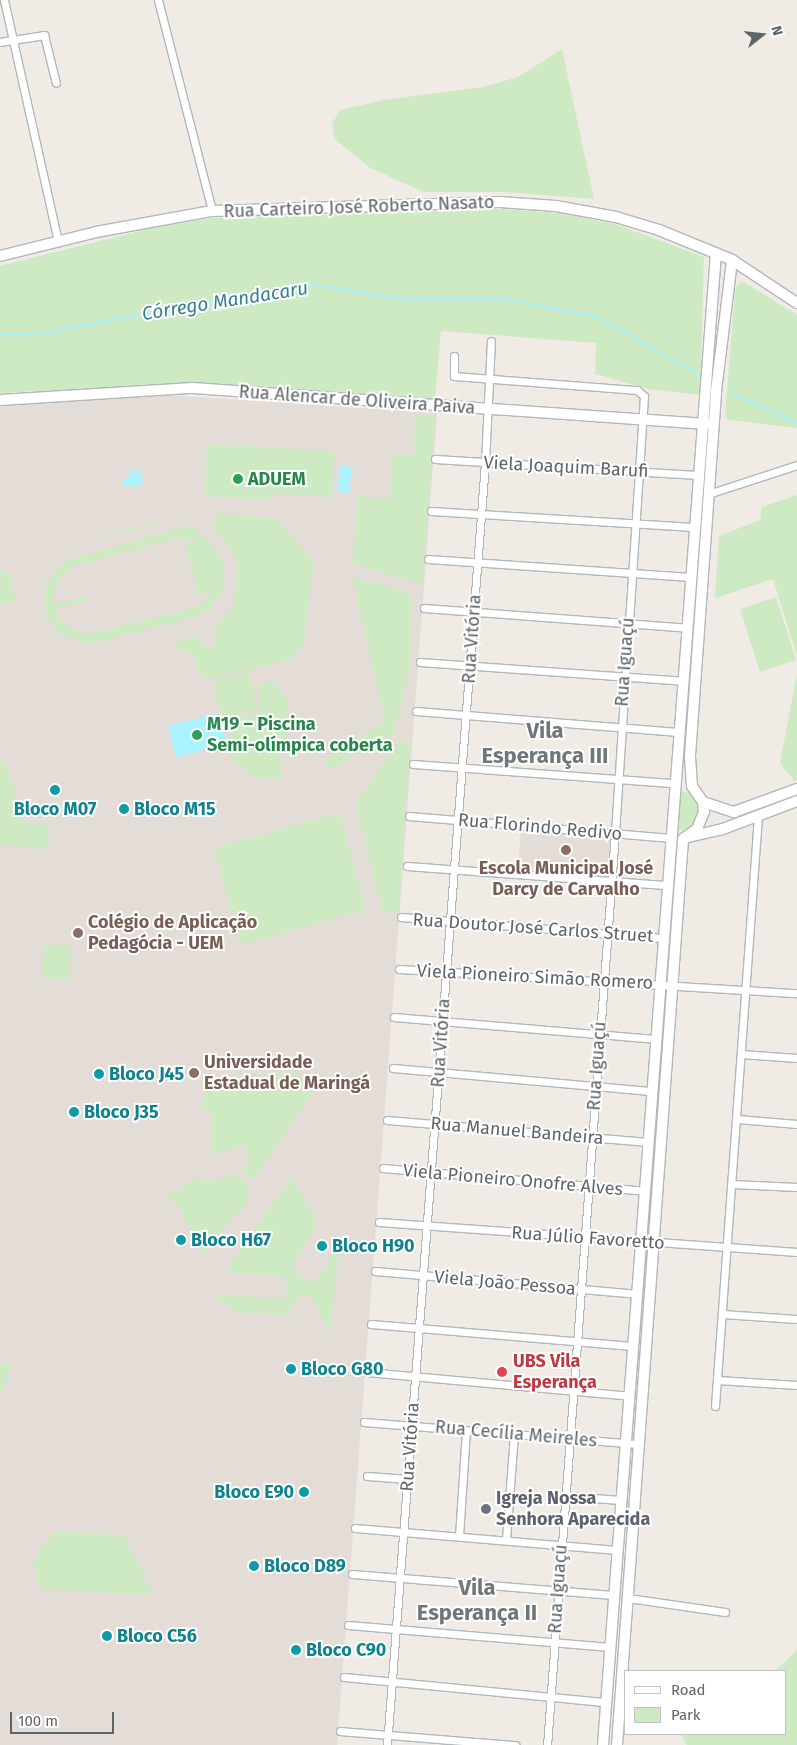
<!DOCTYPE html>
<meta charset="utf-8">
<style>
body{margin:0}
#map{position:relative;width:797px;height:1745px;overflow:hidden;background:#f1ebe6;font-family:"Fira Sans",sans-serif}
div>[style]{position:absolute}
.education>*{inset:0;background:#e3dcd7}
.green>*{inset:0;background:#ceeac2}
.water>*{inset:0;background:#a8f3ff}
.stream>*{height:2px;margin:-1px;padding:0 1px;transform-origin:1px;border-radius:1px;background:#a8f3ff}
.roads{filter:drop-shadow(1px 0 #b2b7ba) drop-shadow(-1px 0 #b2b7ba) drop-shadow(0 1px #b2b7ba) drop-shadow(0 -1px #b2b7ba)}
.street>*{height:7px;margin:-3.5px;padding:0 3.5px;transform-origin:3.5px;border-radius:3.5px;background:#fff}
.secondary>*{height:10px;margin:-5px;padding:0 5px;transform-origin:5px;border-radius:5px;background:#fff}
.dots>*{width:14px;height:14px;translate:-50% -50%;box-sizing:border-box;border:2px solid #fff;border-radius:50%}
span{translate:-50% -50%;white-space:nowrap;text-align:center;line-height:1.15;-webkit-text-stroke:4px #fff;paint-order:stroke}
.street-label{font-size:18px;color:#5e6568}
.leisure-label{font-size:18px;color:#27864d;font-weight:700}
.left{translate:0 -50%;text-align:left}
.culture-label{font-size:18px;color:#0d838f;font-weight:700}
.right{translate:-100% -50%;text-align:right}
.education-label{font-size:18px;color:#785e54;font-weight:700}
.health-label{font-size:18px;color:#be3a42;font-weight:700}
.worship-label{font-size:18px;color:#5b616d;font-weight:700}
.water-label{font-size:19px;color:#337f94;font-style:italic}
.district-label{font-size:22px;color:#6f777a;font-weight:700}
.legend{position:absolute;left:624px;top:1670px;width:162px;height:65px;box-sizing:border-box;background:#fff;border:1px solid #bfc1c3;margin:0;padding:6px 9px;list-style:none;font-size:15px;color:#5e6568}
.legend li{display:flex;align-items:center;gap:10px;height:25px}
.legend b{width:25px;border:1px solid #bfc1c3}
.north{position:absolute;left:737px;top:10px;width:50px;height:50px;-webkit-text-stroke:4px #fff;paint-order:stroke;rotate:74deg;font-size:14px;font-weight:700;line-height:20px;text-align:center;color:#5e6568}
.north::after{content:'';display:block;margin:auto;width:18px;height:22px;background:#5e6568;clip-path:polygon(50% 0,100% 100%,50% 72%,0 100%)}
.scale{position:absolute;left:10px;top:1712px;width:104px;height:22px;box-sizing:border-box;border:2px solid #5e6568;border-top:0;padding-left:6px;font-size:15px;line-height:18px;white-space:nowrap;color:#5e6568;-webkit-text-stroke:4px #fff;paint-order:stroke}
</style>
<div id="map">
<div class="education">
<div style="clip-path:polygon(152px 394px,437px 413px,337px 1745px,0 1745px,0 404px)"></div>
<div style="clip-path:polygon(521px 825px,615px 833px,611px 881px,518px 873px)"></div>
</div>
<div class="green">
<div style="clip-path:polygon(562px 49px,594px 199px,504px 192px,424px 192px,370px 168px,335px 139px,332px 124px,340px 110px,384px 100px,483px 87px,518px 77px)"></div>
<div style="clip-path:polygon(500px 209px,559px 213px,615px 224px,704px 257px,700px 395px,648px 389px,595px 374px,596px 343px,441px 331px,435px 401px,194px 383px,0 393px,0 266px,156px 227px,212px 218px)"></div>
<div style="clip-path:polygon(742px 281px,797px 315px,797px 428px,729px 420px,725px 416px,735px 288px)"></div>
<div style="clip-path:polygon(415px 415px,435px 417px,422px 585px,352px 563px,358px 496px,390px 499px,392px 456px,413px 456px)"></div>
<div style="clip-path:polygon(207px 444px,335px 451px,332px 497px,271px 493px,270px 500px,204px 496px)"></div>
<div style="clip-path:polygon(797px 495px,797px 656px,773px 579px,715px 598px,719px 536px,760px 520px,762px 507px)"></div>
<div style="clip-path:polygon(217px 513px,277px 518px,314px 563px,303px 645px,292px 658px,212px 680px,199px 673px,193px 653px,178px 651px,176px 643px,193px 635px,211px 650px,218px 622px,233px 605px,238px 573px,233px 554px,224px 539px,212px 529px)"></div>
<div style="clip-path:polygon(159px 521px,160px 524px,96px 540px,96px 538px)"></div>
<div style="clip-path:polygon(evenodd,193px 524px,195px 530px,218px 551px,224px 562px,224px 588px,210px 608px,196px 617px,91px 644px,62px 636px,48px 621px,43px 602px,46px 582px,67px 560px,193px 524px,177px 538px,197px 543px,185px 545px,199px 596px,213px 589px,203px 602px,194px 608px,89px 634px,72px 630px,58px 618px,55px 609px,89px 600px,87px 596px,53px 604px,56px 583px,71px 567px,177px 538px)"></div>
<div style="clip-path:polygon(8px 570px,16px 601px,0 605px,0 573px)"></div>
<div style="clip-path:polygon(352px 577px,401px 589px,413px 597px,410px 664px,393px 733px,331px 770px,326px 764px,326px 757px,385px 721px)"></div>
<div style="clip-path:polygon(776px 597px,796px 660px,760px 672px,740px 609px)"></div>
<div style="clip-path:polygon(248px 673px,258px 708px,223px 718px,213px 683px)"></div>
<div style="clip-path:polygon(797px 673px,797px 780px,794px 781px,780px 763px)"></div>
<div style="clip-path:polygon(268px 682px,276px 684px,284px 693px,288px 706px,287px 738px,280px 758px,281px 781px,252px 777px,236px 763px,231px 756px,231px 738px,227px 727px,228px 719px,260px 713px,258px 685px)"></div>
<div style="clip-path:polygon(402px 738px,410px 744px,399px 912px,383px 912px,355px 804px)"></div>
<div style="clip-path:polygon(0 758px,8px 770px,24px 824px,46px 823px,50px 847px,44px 849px,0 845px)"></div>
<div style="clip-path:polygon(680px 791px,692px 794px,700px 811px,697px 823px,687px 832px,677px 829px)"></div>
<div style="clip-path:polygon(339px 813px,366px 910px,241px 945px,214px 848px)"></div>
<div style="clip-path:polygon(44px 944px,71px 946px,69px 980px,41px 978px)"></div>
<div style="clip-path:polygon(298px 1074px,317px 1086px,253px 1180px,242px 1169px,249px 1159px,246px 1146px,211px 1155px,212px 1111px,202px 1109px,205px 1090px,218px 1087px,223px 1075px)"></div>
<div style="clip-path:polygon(237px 1173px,249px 1185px,245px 1209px,233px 1215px,203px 1255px,178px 1203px,163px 1199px,195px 1178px,211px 1182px)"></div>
<div style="clip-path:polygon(292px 1177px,318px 1223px,294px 1262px,294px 1271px,308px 1282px,316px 1280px,339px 1243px,330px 1335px,312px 1297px,304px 1295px,293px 1302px,288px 1315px,234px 1312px,215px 1295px,285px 1298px,287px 1280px,280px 1276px,225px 1272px)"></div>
<div style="clip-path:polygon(0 1364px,12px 1364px,0 1395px)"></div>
<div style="clip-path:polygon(55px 1531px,124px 1535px,153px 1595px,40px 1589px,33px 1562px)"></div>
<div style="clip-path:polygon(797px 1650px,797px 1745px,687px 1745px,680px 1734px,786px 1734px,786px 1671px,775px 1671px)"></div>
</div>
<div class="water">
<div style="clip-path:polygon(340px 466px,352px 467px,349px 493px,337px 492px)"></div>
<div style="clip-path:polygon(131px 469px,136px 473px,142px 470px,142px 485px,123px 485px,123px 478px,132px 478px,128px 473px)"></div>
<div style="clip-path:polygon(218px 713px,227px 744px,176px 757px,168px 726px)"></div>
</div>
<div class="stream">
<div style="left:0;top:334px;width:38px"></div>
<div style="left:38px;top:334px;width:271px;rotate:-10.9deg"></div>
<div style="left:304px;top:283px;width:101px;rotate:9.1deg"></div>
<div style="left:404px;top:299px;width:97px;rotate:-0.6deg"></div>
<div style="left:501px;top:298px;width:99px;rotate:11.1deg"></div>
<div style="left:598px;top:317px;width:120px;rotate:29.6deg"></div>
<div style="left:730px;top:392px;width:74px;rotate:24.8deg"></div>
</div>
<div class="roads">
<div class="street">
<div style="left:4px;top:0;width:247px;rotate:77.4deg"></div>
<div style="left:158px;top:0;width:218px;rotate:75.6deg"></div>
<div style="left:0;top:42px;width:45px;rotate:-9deg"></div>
<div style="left:44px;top:35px;width:49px;rotate:76deg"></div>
<div style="left:454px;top:356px;width:20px;rotate:90deg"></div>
<div style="left:454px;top:376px;width:184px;rotate:4.4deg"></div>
<div style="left:637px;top:390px;width:9px;rotate:41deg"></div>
<div style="left:644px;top:396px;width:438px;rotate:93.8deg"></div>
<div style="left:615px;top:833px;width:915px;rotate:94.26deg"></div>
<div style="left:435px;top:459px;width:263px;rotate:3.5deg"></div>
<div style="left:708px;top:494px;width:94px;rotate:-18deg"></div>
<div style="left:431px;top:511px;width:263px;rotate:3.5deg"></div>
<div style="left:428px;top:559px;width:263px;rotate:3.9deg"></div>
<div style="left:424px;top:608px;width:264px;rotate:4.3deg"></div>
<div style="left:420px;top:662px;width:263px;rotate:4.1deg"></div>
<div style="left:416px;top:711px;width:263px;rotate:4.6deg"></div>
<div style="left:413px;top:764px;width:262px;rotate:4.2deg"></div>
<div style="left:409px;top:816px;width:263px;rotate:4.8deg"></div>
<div style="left:407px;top:866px;width:262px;rotate:4.2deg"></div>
<div style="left:401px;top:917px;width:264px;rotate:4.6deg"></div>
<div style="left:399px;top:969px;width:399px;rotate:3.5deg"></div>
<div style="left:394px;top:1017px;width:264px;rotate:4.8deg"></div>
<div style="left:741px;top:1054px;width:56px;rotate:4.1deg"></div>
<div style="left:393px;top:1068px;width:261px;rotate:5.1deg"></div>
<div style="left:737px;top:1119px;width:60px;rotate:4.8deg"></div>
<div style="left:387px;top:1120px;width:262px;rotate:4.8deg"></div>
<div style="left:383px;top:1168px;width:262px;rotate:5deg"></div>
<div style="left:732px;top:1184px;width:65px;rotate:2.6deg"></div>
<div style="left:379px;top:1222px;width:419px;rotate:4.1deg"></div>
<div style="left:375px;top:1271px;width:262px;rotate:5deg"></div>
<div style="left:722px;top:1314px;width:75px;rotate:3.8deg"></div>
<div style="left:371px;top:1324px;width:262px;rotate:4.8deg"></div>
<div style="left:367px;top:1372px;width:263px;rotate:5.2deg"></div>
<div style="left:717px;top:1380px;width:80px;rotate:3.6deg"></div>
<div style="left:715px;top:1406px;width:592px;rotate:-85.83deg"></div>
<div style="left:364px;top:1422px;width:276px;rotate:4.6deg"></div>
<div style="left:367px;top:1476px;width:41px;rotate:4.2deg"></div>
<div style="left:565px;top:1496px;width:56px;rotate:4.1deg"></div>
<div style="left:355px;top:1528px;width:263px;rotate:4.8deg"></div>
<div style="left:459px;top:1536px;width:106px;rotate:-86.2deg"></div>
<div style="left:506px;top:1540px;width:107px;rotate:-85.7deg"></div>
<div style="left:352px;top:1574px;width:262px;rotate:4.6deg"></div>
<div style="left:628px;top:1598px;width:98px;rotate:8.2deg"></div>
<div style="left:348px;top:1625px;width:263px;rotate:4.8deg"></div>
<div style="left:344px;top:1677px;width:263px;rotate:5.5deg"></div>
<div style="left:340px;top:1731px;width:176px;rotate:4.6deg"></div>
<div style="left:387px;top:1745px;width:1286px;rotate:-85.63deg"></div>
<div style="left:485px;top:463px;width:122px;rotate:-87.2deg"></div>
</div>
<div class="secondary">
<div style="left:0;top:256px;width:99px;rotate:-14deg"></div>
<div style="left:96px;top:232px;width:118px;rotate:-10.3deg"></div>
<div style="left:212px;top:211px;width:288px;rotate:-1.8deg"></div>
<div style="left:500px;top:202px;width:56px;rotate:4.1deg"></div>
<div style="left:556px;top:206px;width:61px;rotate:10.4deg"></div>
<div style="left:616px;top:217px;width:45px;rotate:16.8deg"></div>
<div style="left:659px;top:230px;width:79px;rotate:22.3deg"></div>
<div style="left:732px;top:260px;width:78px;rotate:33.5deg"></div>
<div style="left:0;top:400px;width:193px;rotate:-3.6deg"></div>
<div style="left:193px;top:388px;width:515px;rotate:4.01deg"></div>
<div style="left:703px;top:802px;width:33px;rotate:18deg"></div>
<div style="left:734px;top:812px;width:67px;rotate:-20.1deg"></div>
<div style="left:684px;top:838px;width:37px;rotate:-13deg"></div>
<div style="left:720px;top:830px;width:82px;rotate:-20.6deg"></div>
<div style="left:603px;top:1745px;width:1496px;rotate:-85.67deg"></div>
<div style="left:617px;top:1745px;width:908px;rotate:-85.83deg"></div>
<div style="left:683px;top:839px;width:17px;rotate:-36deg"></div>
<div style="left:697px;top:829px;width:18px;rotate:-68deg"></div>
<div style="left:704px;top:812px;width:10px;rotate:-96deg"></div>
<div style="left:703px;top:802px;width:19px;rotate:-125deg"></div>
<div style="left:692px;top:786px;width:30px;rotate:-94deg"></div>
<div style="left:690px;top:756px;width:366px;rotate:-85.9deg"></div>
<div style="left:716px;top:391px;width:132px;rotate:-83deg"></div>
</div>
</div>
<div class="dots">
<div style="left:238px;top:479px;background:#2e9e5b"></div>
<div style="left:197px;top:735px;background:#2e9e5b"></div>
<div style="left:55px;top:790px;background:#0f9aa8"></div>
<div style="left:124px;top:809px;background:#0f9aa8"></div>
<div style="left:566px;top:850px;background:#8d6e63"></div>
<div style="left:78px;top:933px;background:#8d6e63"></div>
<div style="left:194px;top:1073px;background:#8d6e63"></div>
<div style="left:99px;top:1074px;background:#0f9aa8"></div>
<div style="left:74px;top:1112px;background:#0f9aa8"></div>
<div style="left:181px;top:1240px;background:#0f9aa8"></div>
<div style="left:322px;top:1246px;background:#0f9aa8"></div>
<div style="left:291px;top:1369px;background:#0f9aa8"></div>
<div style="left:502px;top:1372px;background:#e0444e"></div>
<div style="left:304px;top:1492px;background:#0f9aa8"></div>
<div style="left:486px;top:1509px;background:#6b7280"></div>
<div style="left:254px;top:1566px;background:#0f9aa8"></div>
<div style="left:107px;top:1636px;background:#0f9aa8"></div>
<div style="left:296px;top:1650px;background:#0f9aa8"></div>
</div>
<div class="street-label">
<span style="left:359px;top:207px;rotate:-2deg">Rua Carteiro José Roberto Nasato</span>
<span style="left:357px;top:400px;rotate:4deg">Rua Alencar de Oliveira Paiva</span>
<span style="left:566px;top:467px;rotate:3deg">Viela Joaquim Barufi</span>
<span style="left:472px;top:639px;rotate:-86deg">Rua Vitória</span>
<span style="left:625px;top:662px;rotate:-86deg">Rua Iguaçú</span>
<span style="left:540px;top:827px;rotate:5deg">Rua Florindo Redivo</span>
<span style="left:533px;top:928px;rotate:4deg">Rua Doutor José Carlos Struet</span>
<span style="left:535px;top:977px;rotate:3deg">Viela Pioneiro Simão Romero</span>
<span style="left:441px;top:1043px;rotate:-86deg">Rua Vitória</span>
<span style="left:597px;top:1066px;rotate:-86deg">Rua Iguaçú</span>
<span style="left:517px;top:1131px;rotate:5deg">Rua Manuel Bandeira</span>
<span style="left:513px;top:1180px;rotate:5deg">Viela Pioneiro Onofre Alves</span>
<span style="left:588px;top:1238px;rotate:4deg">Rua Júlio Favoretto</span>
<span style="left:505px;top:1283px;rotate:5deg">Viela João Pessoa</span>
<span style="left:516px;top:1434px;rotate:5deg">Rua Cecília Meireles</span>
<span style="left:410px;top:1447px;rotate:-86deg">Rua Vitória</span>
<span style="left:558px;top:1589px;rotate:-86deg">Rua Iguaçú</span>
</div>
<div class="leisure-label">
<span class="left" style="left:248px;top:479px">ADUEM</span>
<span class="left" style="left:207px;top:735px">M19 – Piscina<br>Semi-olímpica coberta</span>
</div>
<div class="culture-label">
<span style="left:55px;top:809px">Bloco M07</span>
<span class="left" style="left:134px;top:809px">Bloco M15</span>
<span class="left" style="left:109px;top:1074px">Bloco J45</span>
<span class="left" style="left:84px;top:1112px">Bloco J35</span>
<span class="left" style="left:191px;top:1240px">Bloco H67</span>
<span class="left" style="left:332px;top:1246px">Bloco H90</span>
<span class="left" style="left:301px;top:1369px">Bloco G80</span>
<span class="right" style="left:294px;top:1492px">Bloco E90</span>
<span class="left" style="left:264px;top:1566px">Bloco D89</span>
<span class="left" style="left:117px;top:1636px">Bloco C56</span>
<span class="left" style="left:306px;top:1650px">Bloco C90</span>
</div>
<div class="education-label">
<span style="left:566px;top:879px">Escola Municipal José<br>Darcy de Carvalho</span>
<span class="left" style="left:88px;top:933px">Colégio de Aplicação<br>Pedagócia - UEM</span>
<span class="left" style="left:204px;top:1073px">Universidade<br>Estadual de Maringá</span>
</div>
<div class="health-label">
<span class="left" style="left:513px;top:1372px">UBS Vila<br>Esperança</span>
</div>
<div class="worship-label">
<span class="left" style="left:496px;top:1509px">Igreja Nossa<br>Senhora Aparecida</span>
</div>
<div class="water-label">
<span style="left:225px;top:301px;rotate:-9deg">Córrego Mandacaru</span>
</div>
<div class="district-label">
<span style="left:545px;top:743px">Vila<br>Esperança III</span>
<span style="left:477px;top:1600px">Vila<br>Esperança II</span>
</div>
<ul class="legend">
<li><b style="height:6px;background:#fff"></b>Road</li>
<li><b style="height:14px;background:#ceeac2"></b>Park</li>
</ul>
<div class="north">N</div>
<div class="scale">100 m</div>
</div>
